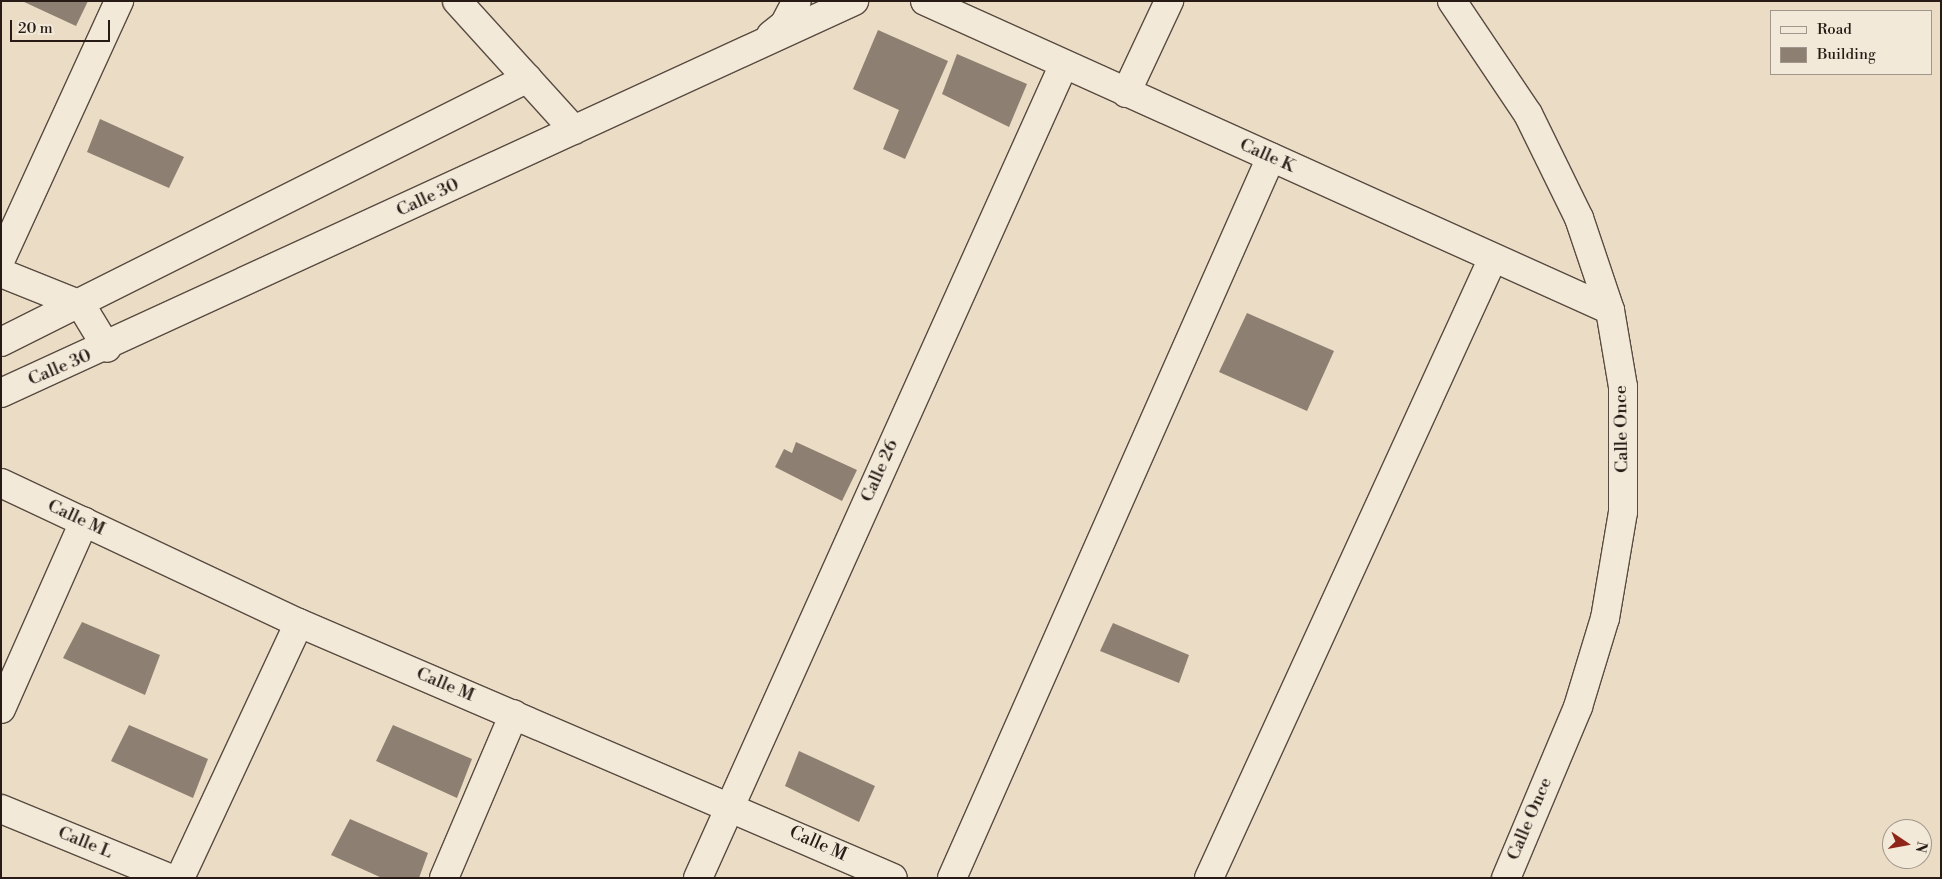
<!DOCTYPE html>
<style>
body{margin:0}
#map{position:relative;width:1942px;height:879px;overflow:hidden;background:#ebddc5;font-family:"Libre Bodoni",serif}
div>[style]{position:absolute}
.building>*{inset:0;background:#8d7f71}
.roads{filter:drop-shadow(1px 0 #594b41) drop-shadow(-1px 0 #594b41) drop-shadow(0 1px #594b41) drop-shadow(0 -1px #594b41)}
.street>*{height:28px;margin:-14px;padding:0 14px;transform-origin:14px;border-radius:14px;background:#f2e9d9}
.secondary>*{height:28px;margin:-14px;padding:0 14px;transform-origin:14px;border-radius:14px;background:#f2e9d9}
span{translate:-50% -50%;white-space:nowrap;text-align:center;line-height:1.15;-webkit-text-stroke:4px #f2e9d9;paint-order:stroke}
.street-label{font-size:18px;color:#281a15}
.frame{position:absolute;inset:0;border:2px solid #281a15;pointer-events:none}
.legend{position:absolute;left:1770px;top:10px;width:162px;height:65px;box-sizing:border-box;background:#f2e9d9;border:1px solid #a1968b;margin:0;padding:6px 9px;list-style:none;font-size:15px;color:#281a15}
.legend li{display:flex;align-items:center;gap:10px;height:25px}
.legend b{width:25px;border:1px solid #a1968b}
.north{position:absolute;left:1882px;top:819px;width:50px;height:50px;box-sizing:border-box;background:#f2e9d9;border:1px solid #a1968b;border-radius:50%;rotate:102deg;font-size:14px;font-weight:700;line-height:20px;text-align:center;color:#281a15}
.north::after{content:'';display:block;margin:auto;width:18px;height:22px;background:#8f2418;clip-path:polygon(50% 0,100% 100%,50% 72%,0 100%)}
.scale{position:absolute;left:10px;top:20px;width:100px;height:22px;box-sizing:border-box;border:2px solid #281a15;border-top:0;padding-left:6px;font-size:15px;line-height:18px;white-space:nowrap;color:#281a15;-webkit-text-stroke:4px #f2e9d9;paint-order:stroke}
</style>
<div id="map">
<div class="building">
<div style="clip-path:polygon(22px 1px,88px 1px,76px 26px)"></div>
<div style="clip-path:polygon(878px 30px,948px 61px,905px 159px,883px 149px,899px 110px,853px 89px)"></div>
<div style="clip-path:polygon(957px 54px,1027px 84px,1009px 127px,942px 94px)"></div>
<div style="clip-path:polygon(100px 119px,184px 157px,169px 188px,87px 152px)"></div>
<div style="clip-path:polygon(1247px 313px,1334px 351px,1307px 411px,1219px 372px)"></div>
<div style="clip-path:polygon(796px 442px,857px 470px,842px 501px,775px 467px,784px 449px,792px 453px)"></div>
<div style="clip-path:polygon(82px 622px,160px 655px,145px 695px,63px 658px)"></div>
<div style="clip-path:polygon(1113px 623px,1189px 655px,1179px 683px,1100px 651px)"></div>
<div style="clip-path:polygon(129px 725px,208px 759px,193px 798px,111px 761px)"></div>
<div style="clip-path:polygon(393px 725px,472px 759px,457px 798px,376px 761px)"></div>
<div style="clip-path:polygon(799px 751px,875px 786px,859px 822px,785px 786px)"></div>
<div style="clip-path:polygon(350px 819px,428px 853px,419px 878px,382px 878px,331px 855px)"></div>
</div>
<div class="roads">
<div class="street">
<div style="left:457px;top:1px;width:174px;rotate:47.8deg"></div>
<div style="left:925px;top:1px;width:751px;rotate:24.28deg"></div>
<div style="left:1452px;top:1px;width:136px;rotate:56.1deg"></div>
<div style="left:1528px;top:114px;width:116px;rotate:63.9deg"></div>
<div style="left:1579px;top:218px;width:97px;rotate:71.4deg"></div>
<div style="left:1610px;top:310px;width:78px;rotate:80.4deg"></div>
<div style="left:1623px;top:387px;width:125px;rotate:90deg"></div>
<div style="left:1623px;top:512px;width:108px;rotate:99.6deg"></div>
<div style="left:1605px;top:618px;width:93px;rotate:106.9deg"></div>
<div style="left:1578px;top:707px;width:186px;rotate:112.8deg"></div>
<div style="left:771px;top:35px;width:16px;rotate:-38deg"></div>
<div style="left:784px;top:25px;width:27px;rotate:-62deg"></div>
<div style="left:1126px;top:93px;width:102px;rotate:-64.9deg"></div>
<div style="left:1px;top:259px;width:284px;rotate:-65.4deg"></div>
<div style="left:81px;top:305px;width:50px;rotate:58.8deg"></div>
<div style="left:1px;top:342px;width:589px;rotate:-26.61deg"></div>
<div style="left:1px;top:393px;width:939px;rotate:-24.68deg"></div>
<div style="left:1px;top:483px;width:329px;rotate:25.2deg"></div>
<div style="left:299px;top:623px;width:646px;rotate:23.23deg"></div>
<div style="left:1px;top:709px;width:205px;rotate:-66.1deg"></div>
<div style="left:1px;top:809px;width:182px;rotate:22.3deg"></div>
<div style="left:180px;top:878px;width:281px;rotate:-65deg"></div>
<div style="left:444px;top:878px;width:178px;rotate:-66.9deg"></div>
<div style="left:698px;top:878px;width:892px;rotate:-65.79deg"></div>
<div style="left:952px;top:878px;width:788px;rotate:-66.13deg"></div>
<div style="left:1209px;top:878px;width:682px;rotate:-65.39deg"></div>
</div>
<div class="secondary">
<div style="left:1px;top:273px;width:86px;rotate:21.8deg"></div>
</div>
</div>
<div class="street-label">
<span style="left:1267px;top:156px;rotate:24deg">Calle K</span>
<span style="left:428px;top:198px;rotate:-25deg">Calle 30</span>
<span style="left:60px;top:368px;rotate:-23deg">Calle 30</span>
<span style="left:1622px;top:429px;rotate:-91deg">Calle Once</span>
<span style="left:880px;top:471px;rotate:-66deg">Calle 26</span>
<span style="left:76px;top:518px;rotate:25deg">Calle M</span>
<span style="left:445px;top:685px;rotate:23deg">Calle M</span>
<span style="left:1530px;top:819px;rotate:-67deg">Calle Once</span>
<span style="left:85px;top:843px;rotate:22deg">Calle L</span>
<span style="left:818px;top:844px;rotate:24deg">Calle M</span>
</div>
<div class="frame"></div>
<ul class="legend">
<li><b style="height:6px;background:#f2e9d9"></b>Road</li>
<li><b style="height:14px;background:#8d7f71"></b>Building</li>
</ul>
<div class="north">N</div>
<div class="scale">20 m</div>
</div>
